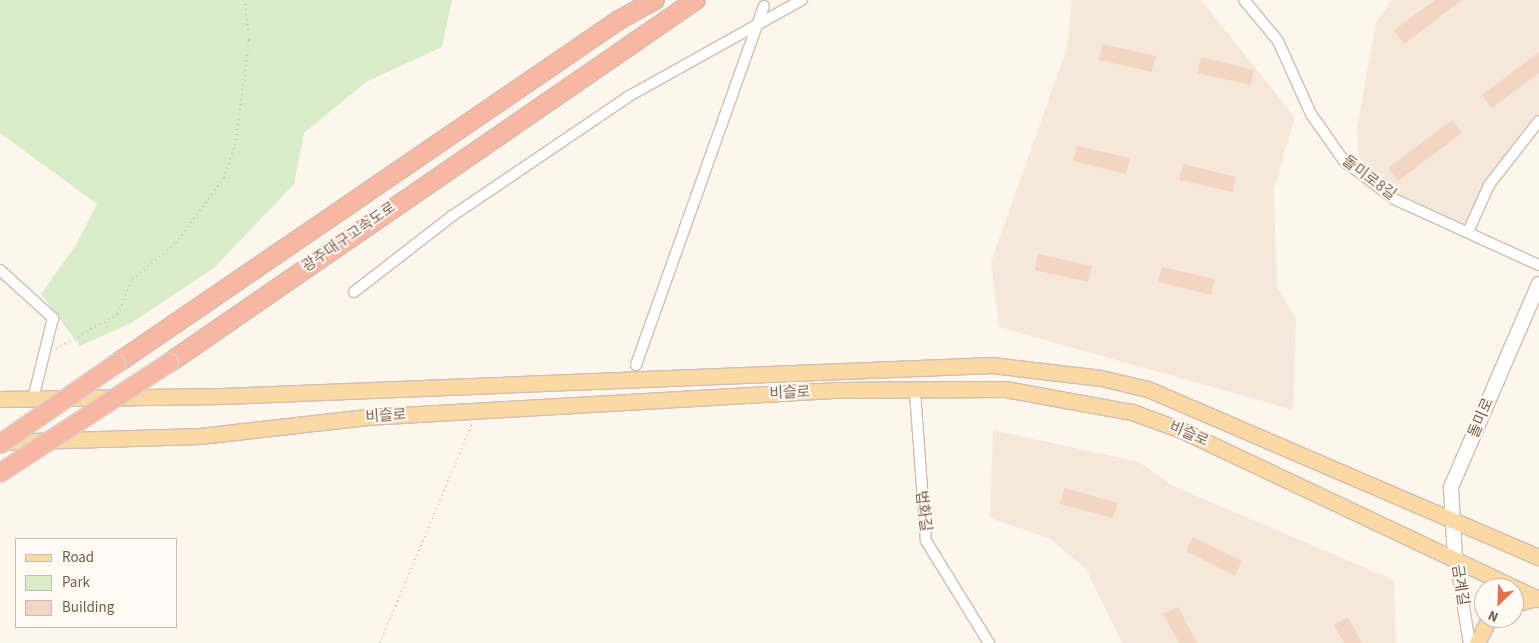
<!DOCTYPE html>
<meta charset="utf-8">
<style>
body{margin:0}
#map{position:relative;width:1539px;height:643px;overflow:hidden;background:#fdf6ec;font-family:"Source Sans 3","Noto Sans KR",sans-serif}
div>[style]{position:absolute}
.residential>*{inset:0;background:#f5e8da}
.green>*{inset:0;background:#d8ecc9}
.building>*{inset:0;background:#f3d5c3}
.path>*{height:2px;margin-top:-1px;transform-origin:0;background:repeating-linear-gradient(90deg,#d9b8a5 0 1px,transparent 0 5px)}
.roads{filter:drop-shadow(1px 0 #d1beb0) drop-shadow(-1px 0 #d1beb0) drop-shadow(0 1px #d1beb0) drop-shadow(0 -1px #d1beb0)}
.minor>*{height:10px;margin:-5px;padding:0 5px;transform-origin:5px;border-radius:5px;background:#fff}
.tertiary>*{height:11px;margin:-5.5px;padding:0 5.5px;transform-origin:5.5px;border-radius:5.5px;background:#fff}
.secondary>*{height:14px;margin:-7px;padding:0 7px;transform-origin:7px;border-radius:7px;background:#fff}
.primary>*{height:15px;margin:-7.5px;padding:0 7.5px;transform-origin:7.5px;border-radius:7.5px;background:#fbd9a5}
.motorway>*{height:18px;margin:-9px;padding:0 9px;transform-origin:9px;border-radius:9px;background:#f7b7a3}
.bridges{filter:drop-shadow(1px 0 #dad1cd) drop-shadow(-1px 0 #dad1cd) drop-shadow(0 1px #dad1cd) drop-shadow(0 -1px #dad1cd)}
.motorway-bridge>*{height:18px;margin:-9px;padding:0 9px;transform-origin:9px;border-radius:9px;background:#f7b7a3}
span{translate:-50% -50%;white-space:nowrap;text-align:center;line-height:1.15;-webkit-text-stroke:4px #fffaf3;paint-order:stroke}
.street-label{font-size:15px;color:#7a5c4d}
.legend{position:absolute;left:15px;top:538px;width:162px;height:90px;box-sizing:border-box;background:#fffaf3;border:1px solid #cabbb1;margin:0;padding:6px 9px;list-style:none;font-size:15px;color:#7a5c4d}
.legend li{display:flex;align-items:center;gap:10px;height:25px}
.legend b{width:25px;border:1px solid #cabbb1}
.north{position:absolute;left:1474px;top:578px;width:50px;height:50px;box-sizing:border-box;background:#fffaf3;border:1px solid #cabbb1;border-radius:50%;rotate:204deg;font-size:14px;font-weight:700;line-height:20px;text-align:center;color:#7a5c4d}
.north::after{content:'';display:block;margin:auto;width:18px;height:22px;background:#e76f51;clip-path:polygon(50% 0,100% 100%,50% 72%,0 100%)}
</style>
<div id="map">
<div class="residential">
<div style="clip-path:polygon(1072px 0,1201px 0,1295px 117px,1274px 189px,1277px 286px,1296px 319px,1293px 410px,999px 327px,991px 262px,1067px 48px)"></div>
<div style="clip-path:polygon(1392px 0,1539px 0,1539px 121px,1512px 151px,1468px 232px,1394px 199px,1360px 174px,1357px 128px,1376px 22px)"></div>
<div style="clip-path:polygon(993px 430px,1139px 462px,1173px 486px,1394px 580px,1396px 643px,1122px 643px,1086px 569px,1050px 539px,990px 518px)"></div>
</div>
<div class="green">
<div style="clip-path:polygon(0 0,452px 0,442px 47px,366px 82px,304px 133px,294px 184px,215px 267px,131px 323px,80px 346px,41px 294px,76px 245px,97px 204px,0 133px)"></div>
</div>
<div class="building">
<div style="clip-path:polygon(1435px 0,1462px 0,1404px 44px,1394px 30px)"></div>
<div style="clip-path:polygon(1102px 44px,1156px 56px,1152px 72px,1099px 60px)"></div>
<div style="clip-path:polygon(1539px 52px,1539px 73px,1492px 108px,1482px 95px)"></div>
<div style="clip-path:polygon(1201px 57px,1254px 70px,1251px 85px,1197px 73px)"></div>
<div style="clip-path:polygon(1452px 120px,1462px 133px,1398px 181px,1388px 168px)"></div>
<div style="clip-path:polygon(1077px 146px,1130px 158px,1126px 174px,1073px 161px)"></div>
<div style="clip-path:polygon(1183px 164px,1236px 177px,1233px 192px,1179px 180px)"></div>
<div style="clip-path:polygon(1038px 254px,1092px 266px,1088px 282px,1035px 270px)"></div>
<div style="clip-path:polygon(1162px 267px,1215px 279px,1211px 295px,1158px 282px)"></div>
<div style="clip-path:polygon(1065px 488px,1118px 503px,1113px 518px,1060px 504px)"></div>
<div style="clip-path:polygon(1193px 537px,1242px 561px,1235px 576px,1186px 551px)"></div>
<div style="clip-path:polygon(1178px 607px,1197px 643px,1179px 643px,1163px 614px)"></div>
<div style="clip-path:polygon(1348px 617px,1362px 643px,1344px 643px,1334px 625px)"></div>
</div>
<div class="path">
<div style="left:56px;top:349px;width:71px;rotate:-29.4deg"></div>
<div style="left:118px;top:314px;width:38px;rotate:-68deg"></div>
<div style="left:132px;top:279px;width:57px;rotate:-39.3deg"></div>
<div style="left:176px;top:243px;width:81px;rotate:-53.6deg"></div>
<div style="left:224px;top:178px;width:40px;rotate:-72deg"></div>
<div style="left:236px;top:140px;width:101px;rotate:-82.6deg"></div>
<div style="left:249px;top:40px;width:40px;rotate:-95.7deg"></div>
<div style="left:380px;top:643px;width:238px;rotate:-67.2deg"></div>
</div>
<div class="roads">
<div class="minor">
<div style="left:1244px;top:0;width:53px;rotate:50.3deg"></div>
<div style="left:1278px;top:41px;width:80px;rotate:65.7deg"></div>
<div style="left:1311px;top:114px;width:57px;rotate:54.9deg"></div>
<div style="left:1344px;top:161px;width:63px;rotate:37.2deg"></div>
<div style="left:1394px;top:199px;width:159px;rotate:24.5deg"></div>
<div style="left:1468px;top:232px;width:51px;rotate:-65.9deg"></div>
<div style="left:1489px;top:185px;width:81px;rotate:-52deg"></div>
<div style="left:0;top:270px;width:72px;rotate:42.2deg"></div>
<div style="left:53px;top:318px;width:83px;rotate:103.9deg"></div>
<div style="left:354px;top:292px;width:124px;rotate:-37.8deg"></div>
<div style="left:452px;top:216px;width:216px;rotate:-34.1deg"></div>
<div style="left:631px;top:95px;width:196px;rotate:-29.1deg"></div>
<div style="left:636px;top:365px;width:381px;rotate:-70.4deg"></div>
<div style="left:915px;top:392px;width:149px;rotate:85.8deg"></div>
<div style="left:926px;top:541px;width:120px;rotate:58.3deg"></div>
</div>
<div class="tertiary">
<div style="left:1455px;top:557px;width:87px;rotate:80.8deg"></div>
</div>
<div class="secondary">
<div style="left:1455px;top:557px;width:70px;rotate:-93.3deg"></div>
<div style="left:1451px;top:487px;width:221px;rotate:-66.6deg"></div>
</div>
<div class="primary">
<div style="left:0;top:399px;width:223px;rotate:-0.8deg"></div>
<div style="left:223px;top:396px;width:770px;rotate:-2.31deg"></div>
<div style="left:992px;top:365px;width:110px;rotate:6.8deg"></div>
<div style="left:1101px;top:378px;width:48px;rotate:13.2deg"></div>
<div style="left:1148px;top:389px;width:426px;rotate:23.3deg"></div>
<div style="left:0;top:442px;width:200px;rotate:-1.7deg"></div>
<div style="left:200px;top:436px;width:168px;rotate:-6.5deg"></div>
<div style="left:367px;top:417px;width:471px;rotate:-3.3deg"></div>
<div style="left:837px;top:390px;width:168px;rotate:-0.3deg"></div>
<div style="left:1005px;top:389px;width:129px;rotate:10.3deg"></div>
<div style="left:1132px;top:412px;width:52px;rotate:20.2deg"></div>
<div style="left:1181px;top:430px;width:396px;rotate:25.3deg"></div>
<div style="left:1514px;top:604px;width:23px;rotate:-15deg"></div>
<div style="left:1477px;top:643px;width:28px;rotate:-64deg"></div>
</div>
<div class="motorway">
<div style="left:169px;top:363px;width:640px;rotate:-34.56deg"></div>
<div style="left:116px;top:364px;width:609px;rotate:-34.37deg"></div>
<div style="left:619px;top:20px;width:41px;rotate:-29.1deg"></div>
</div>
</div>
<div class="bridges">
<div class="motorway-bridge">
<div style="left:0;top:444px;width:141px;rotate:-34.6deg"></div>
<div style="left:0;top:473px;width:202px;rotate:-33.1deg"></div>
</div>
</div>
<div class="street-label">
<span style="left:1369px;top:178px;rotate:37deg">돌미로8길</span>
<span style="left:349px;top:237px;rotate:-35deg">광주대구고속도로</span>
<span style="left:790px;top:393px;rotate:-3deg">비슬로</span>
<span style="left:386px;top:416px;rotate:-4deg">비슬로</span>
<span style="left:1481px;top:418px;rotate:-67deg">돌미로</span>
<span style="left:1189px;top:434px;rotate:23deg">비슬로</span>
<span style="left:923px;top:511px;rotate:83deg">법화길</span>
<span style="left:1460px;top:585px;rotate:81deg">금계길</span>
</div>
<ul class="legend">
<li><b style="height:6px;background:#fbd9a5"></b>Road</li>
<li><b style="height:14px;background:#d8ecc9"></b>Park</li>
<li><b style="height:14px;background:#f3d5c3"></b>Building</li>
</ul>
<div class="north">N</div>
</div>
